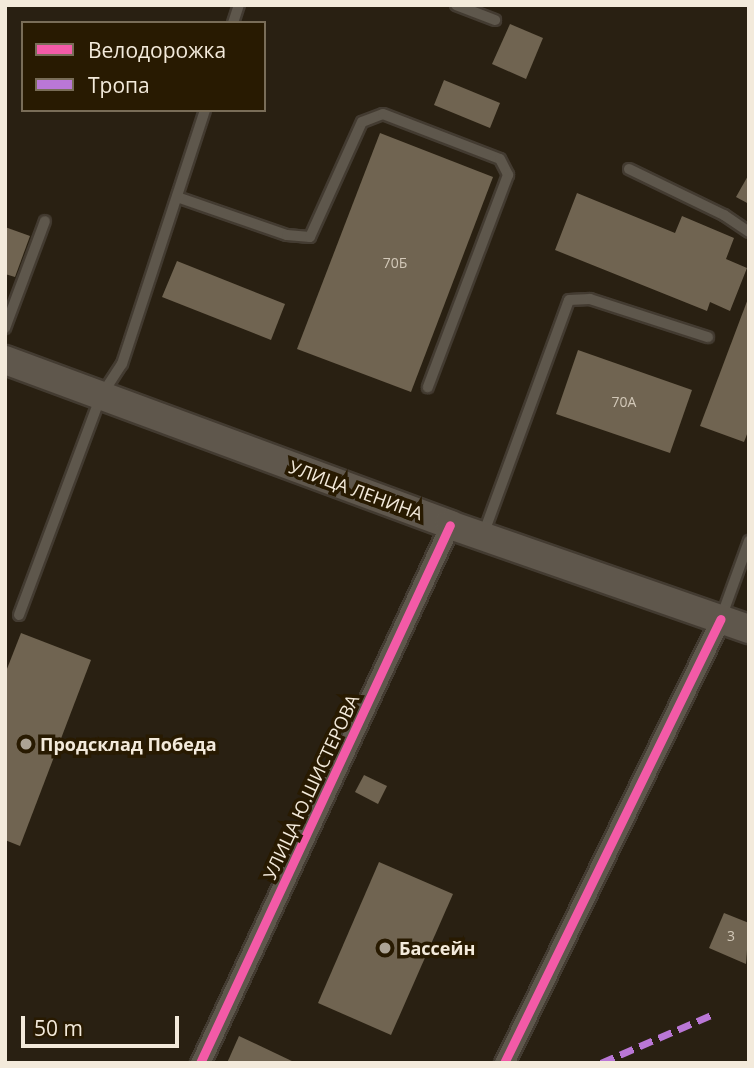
<!DOCTYPE html>
<meta charset="utf-8">
<style>
body{margin:0}
#map{position:relative;width:754px;height:1068px;overflow:hidden;background:#292012;font-family:"Open Sans",sans-serif}
div>[style]{position:absolute}
.building>*{inset:0;background:#706451}
.roads{filter:drop-shadow(2px 0 #433b31) drop-shadow(-2px 0 #433b31) drop-shadow(0 2px #433b31) drop-shadow(0 -2px #433b31)}
.service>*{height:10px;margin:-5px;padding:0 5px;transform-origin:5px;border-radius:5px;background:#5e574c}
.minor>*{height:19px;margin:-9.5px;padding:0 9.5px;transform-origin:9.5px;border-radius:9.5px;background:#5e574c}
.secondary>*{height:28px;margin:-14px;padding:0 14px;transform-origin:14px;border-radius:14px;background:#5f574c}
.quiet>*{height:7px;margin-top:-3.5px;transform-origin:0;background:repeating-linear-gradient(90deg,#ba77d6 0 14px,transparent 0 21px)}
.cycleway>*{height:9px;margin:-4.5px;padding:0 4.5px;transform-origin:4.5px;border-radius:4.5px;background:#f35aa7}
.dots>*{width:19px;height:19px;translate:-50% -50%;box-sizing:border-box;border:4px solid #281a01;border-radius:50%}
span{translate:-50% -50%;white-space:nowrap;text-align:center;line-height:1.15;-webkit-text-stroke:7px #281a01;paint-order:stroke}
.number-label{font-size:14px;color:#d2c8b8}
.number-label span{-webkit-text-stroke-width:0}
.street-label{font-size:18px;color:#f3eadb}
.poi-label{font-size:18px;color:#f3eadb;font-weight:700}
.left{translate:0 -50%;text-align:left}
.frame{position:absolute;inset:0;border:7px solid #f3eadb;pointer-events:none}
.legend{position:absolute;left:21px;top:21px;width:245px;height:91px;box-sizing:border-box;background:#281a01;border:2px solid #796d58;margin:0;padding:9px 12px;list-style:none;font-size:21px;color:#f3eadb}
.legend li{display:flex;align-items:center;gap:14px;height:35px}
.legend b{width:35px;border:2px solid #796d58}
.scale{position:absolute;left:21px;top:1016px;width:158px;height:32px;box-sizing:border-box;border:4px solid #f3eadb;border-top:0;padding-left:9px;font-size:21px;line-height:24px;white-space:nowrap;color:#f3eadb;-webkit-text-stroke:5px #281a01;paint-order:stroke}
</style>
<div id="map">
<div class="building">
<div style="clip-path:polygon(510px 24px,543px 38px,526px 79px,492px 64px)"></div>
<div style="clip-path:polygon(444px 80px,500px 103px,490px 128px,434px 105px)"></div>
<div style="clip-path:polygon(380px 133px,493px 177px,411px 392px,297px 349px)"></div>
<div style="clip-path:polygon(749px 174px,749px 204px,736px 197px)"></div>
<div style="clip-path:polygon(577px 193px,675px 233px,682px 216px,734px 238px,726px 259px,747px 268px,730px 311px,710px 302px,707px 311px,555px 250px)"></div>
<div style="clip-path:polygon(5px 227px,30px 236px,15px 277px,5px 274px)"></div>
<div style="clip-path:polygon(177px 261px,285px 304px,271px 340px,162px 297px)"></div>
<div style="clip-path:polygon(749px 296px,749px 429px,744px 442px,700px 426px)"></div>
<div style="clip-path:polygon(578px 350px,692px 390px,670px 453px,556px 414px)"></div>
<div style="clip-path:polygon(21px 633px,91px 660px,20px 846px,5px 840px,5px 674px)"></div>
<div style="clip-path:polygon(364px 775px,387px 786px,378px 804px,355px 792px)"></div>
<div style="clip-path:polygon(379px 862px,453px 894px,391px 1035px,318px 1003px)"></div>
<div style="clip-path:polygon(724px 913px,749px 923px,746px 964px,709px 948px)"></div>
<div style="clip-path:polygon(239px 1036px,296px 1063px,227px 1063px)"></div>
</div>
<div class="roads">
<div class="service">
<div style="left:456px;top:5px;width:42px;rotate:21deg"></div>
<div style="left:233px;top:23px;width:19px;rotate:-72deg"></div>
<div style="left:629px;top:169px;width:106px;rotate:25.8deg"></div>
<div style="left:724px;top:215px;width:30px;rotate:34deg"></div>
<div style="left:177px;top:197px;width:116px;rotate:19.1deg"></div>
<div style="left:287px;top:235px;width:23px;rotate:5deg"></div>
<div style="left:310px;top:237px;width:126px;rotate:-65.7deg"></div>
<div style="left:362px;top:122px;width:22px;rotate:-21deg"></div>
<div style="left:383px;top:114px;width:125px;rotate:21deg"></div>
<div style="left:500px;top:159px;width:18px;rotate:63deg"></div>
<div style="left:508px;top:175px;width:227px;rotate:110.7deg"></div>
<div style="left:5px;top:328px;width:114px;rotate:-69.5deg"></div>
<div style="left:483px;top:535px;width:250px;rotate:-69.9deg"></div>
<div style="left:569px;top:300px;width:21px;rotate:-3deg"></div>
<div style="left:590px;top:299px;width:124px;rotate:17.9deg"></div>
<div style="left:19px;top:615px;width:234px;rotate:-69.5deg"></div>
<div style="left:101px;top:396px;width:38px;rotate:-57deg"></div>
<div style="left:122px;top:364px;width:267px;rotate:-71.9deg"></div>
<div style="left:721px;top:618px;width:82px;rotate:-70deg"></div>
</div>
<div class="minor">
<div style="left:200px;top:1063px;width:593px;rotate:-65.08deg"></div>
<div style="left:504px;top:1063px;width:494px;rotate:-64deg"></div>
</div>
<div class="secondary">
<div style="left:5px;top:360px;width:475px;rotate:20.3deg"></div>
<div style="left:450px;top:525px;width:317px;rotate:19.2deg"></div>
</div>
</div>
<div class="quiet">
<div style="left:601px;top:1063px;width:125px;rotate:-23.5deg"></div>
</div>
<div class="cycleway">
<div style="left:200px;top:1063px;width:593px;rotate:-65.08deg"></div>
<div style="left:504px;top:1063px;width:494px;rotate:-64deg"></div>
</div>
<div class="dots">
<div style="left:26px;top:744px;background:#aca395"></div>
<div style="left:385px;top:948px;background:#aca395"></div>
</div>
<div class="number-label">
<span style="left:395px;top:263px">70Б</span>
<span style="left:624px;top:402px">70А</span>
<span style="left:731px;top:936px">3</span>
</div>
<div class="street-label">
<span style="left:356px;top:490px;rotate:20deg">УЛИЦА ЛЕНИНА</span>
<span style="left:311px;top:787px;rotate:-65deg">УЛИЦА Ю.ШИСТЕРОВА</span>
</div>
<div class="poi-label">
<span class="left" style="left:40px;top:744px">Продсклад Победа</span>
<span class="left" style="left:399px;top:948px">Бассейн</span>
</div>
<div class="frame"></div>
<ul class="legend">
<li><b style="height:9px;background:#f35aa7"></b>Велодорожка</li>
<li><b style="height:9px;background:#ba77d6"></b>Тропа</li>
</ul>
<div class="scale">50 m</div>
</div>
